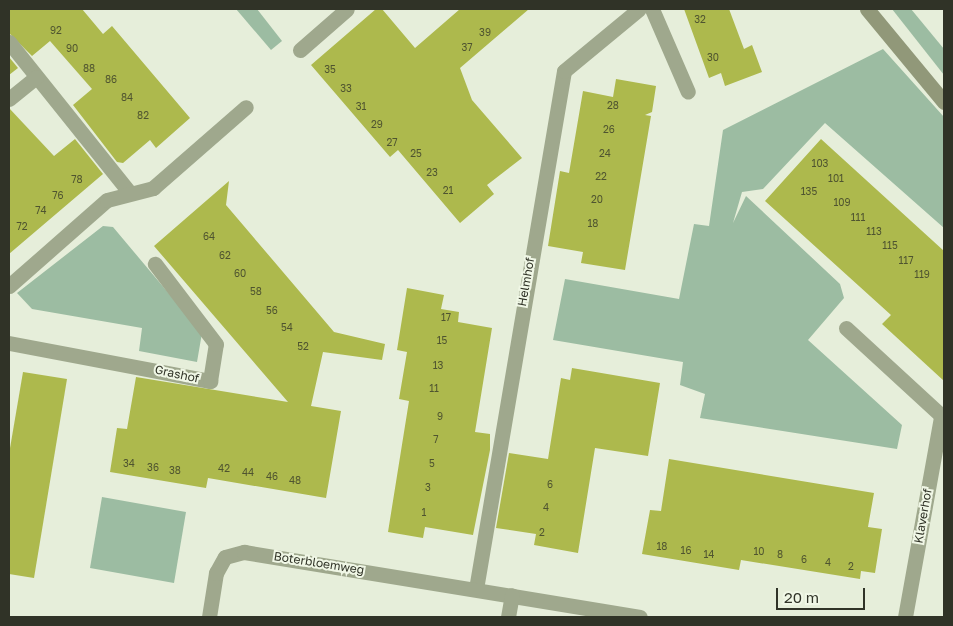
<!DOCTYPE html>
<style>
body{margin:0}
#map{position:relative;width:953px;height:626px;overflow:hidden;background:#e6eeda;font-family:"Golos Text",sans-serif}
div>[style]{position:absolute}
.green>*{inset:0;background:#9cbca2}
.building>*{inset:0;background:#adb94d}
.street>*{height:15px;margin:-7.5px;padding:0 7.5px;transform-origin:7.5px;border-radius:7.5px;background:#9fa88d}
.secondary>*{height:15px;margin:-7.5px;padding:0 7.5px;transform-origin:7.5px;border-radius:7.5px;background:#919879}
span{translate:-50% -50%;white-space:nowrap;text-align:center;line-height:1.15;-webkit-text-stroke:4px #f0f7e6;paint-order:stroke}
.number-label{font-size:10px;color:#4f5430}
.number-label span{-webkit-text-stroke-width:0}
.street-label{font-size:12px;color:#303327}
.frame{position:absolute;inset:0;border:10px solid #303327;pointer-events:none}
.scale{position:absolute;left:776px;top:588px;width:89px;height:22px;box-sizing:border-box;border:2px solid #303327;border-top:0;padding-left:6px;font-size:15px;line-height:18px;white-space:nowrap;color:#303327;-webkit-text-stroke:4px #f0f7e6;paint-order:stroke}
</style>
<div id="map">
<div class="green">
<div style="clip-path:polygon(236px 9px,257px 9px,282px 41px,271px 50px)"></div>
<div style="clip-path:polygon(892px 9px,911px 9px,944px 49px,944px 75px)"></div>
<div style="clip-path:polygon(883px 49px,944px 117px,944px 228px,825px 123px,763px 189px,742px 192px,733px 223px,746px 196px,840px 284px,844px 298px,808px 340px,902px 425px,897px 449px,700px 418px,705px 394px,680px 385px,683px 362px,553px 340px,565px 279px,679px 299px,694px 224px,709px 226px,723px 130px)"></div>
<div style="clip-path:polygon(103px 226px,113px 227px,202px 333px,197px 362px,139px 351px,142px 328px,32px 309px,17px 293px)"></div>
<div style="clip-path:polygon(102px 497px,186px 512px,174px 583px,90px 568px)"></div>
</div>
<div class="building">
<div style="clip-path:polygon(9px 9px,82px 9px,103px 34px,112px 26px,190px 118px,156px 148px,150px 140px,123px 163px,117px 162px,73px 105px,92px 89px,50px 41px,32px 56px,9px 33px)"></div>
<div style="clip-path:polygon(376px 9px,382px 9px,415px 48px,460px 9px,529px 9px,460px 68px,472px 100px,522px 158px,487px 185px,494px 194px,460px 223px,398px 150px,390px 157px,311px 65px)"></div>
<div style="clip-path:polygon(684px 9px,729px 9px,744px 49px,752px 45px,762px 72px,725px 86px,721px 73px,709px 78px)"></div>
<div style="clip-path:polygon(9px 57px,18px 68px,9px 75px)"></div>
<div style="clip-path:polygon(616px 79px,656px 86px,652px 112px,645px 115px,651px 116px,625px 270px,581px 263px,583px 252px,548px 246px,560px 171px,569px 173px,583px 91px,613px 97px)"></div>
<div style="clip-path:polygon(9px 108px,54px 156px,75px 139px,103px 174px,9px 254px)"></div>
<div style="clip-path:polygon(821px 139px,944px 251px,944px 381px,882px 324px,891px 315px,765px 201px)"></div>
<div style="clip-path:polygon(229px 181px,226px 205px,334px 332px,385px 344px,382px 360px,323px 352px,311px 406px,341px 411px,326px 498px,208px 478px,206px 488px,110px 472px,117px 428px,127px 429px,136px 377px,288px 402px,154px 246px)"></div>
<div style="clip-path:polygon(407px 288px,444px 295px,441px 309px,459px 312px,458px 322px,492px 328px,475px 432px,490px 434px,490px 450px,473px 535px,425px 527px,423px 538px,388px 532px,409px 401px,399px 399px,407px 352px,397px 350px)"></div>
<div style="clip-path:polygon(572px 368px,660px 383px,648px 456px,595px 448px,578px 553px,534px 545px,536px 534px,496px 528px,509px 453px,548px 459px,561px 378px,570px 380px)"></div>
<div style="clip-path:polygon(23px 372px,67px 379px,34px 578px,9px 574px,9px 454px)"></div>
<div style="clip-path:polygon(669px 459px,874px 493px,868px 527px,882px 529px,875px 573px,861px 571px,860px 579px,741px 560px,739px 570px,642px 554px,650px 510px,661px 511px)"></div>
</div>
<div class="street">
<div style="left:652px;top:9px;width:90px;rotate:66.6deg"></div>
<div style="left:9px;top:42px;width:192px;rotate:51.3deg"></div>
<div style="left:300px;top:50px;width:62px;rotate:-41.1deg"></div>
<div style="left:9px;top:99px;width:35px;rotate:-39deg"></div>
<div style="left:9px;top:286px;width:130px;rotate:-41.3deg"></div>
<div style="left:107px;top:200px;width:48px;rotate:-14.6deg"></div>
<div style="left:153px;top:188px;width:123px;rotate:-41.1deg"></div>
<div style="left:846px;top:328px;width:133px;rotate:42.6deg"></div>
<div style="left:9px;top:343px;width:205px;rotate:10.7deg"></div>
<div style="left:210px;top:381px;width:37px;rotate:-81deg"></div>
<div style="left:216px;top:344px;width:101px;rotate:-127.3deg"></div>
<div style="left:476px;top:589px;width:525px;rotate:-80.36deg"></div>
<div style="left:564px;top:71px;width:97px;rotate:-39.6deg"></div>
<div style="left:209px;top:617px;width:45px;rotate:-81deg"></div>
<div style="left:216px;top:573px;width:18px;rotate:-61deg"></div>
<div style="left:225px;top:557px;width:20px;rotate:-15deg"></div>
<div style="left:244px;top:552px;width:401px;rotate:9.3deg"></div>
<div style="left:508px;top:617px;width:22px;rotate:-80deg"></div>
<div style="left:905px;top:617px;width:204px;rotate:-79.8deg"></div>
</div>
<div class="secondary">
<div style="left:867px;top:9px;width:121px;rotate:50.4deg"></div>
</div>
<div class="number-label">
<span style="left:700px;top:20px">32</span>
<span style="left:56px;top:31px">92</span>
<span style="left:485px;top:33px">39</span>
<span style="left:467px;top:48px">37</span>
<span style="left:72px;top:49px">90</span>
<span style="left:713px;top:58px">30</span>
<span style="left:89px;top:69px">88</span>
<span style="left:330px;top:70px">35</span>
<span style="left:111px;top:80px">86</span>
<span style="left:346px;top:89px">33</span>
<span style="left:127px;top:98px">84</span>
<span style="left:613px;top:106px">28</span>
<span style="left:361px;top:107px">31</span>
<span style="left:143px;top:116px">82</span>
<span style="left:377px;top:125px">29</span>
<span style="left:609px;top:130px">26</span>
<span style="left:392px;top:143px">27</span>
<span style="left:416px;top:154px">25</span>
<span style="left:605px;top:154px">24</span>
<span style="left:820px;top:164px">103</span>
<span style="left:432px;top:173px">23</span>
<span style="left:601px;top:177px">22</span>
<span style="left:836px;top:179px">101</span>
<span style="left:77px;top:180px">78</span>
<span style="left:448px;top:191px">21</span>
<span style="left:809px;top:192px">135</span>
<span style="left:58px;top:196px">76</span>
<span style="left:597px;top:200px">20</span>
<span style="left:842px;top:203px">109</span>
<span style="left:41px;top:211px">74</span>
<span style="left:858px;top:218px">111</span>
<span style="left:593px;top:224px">18</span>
<span style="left:22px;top:227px">72</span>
<span style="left:874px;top:232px">113</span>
<span style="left:209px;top:237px">64</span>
<span style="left:890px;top:246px">115</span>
<span style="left:225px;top:256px">62</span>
<span style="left:906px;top:261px">117</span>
<span style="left:240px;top:274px">60</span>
<span style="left:922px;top:275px">119</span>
<span style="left:256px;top:292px">58</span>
<span style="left:272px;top:311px">56</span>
<span style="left:446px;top:318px">17</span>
<span style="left:287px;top:328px">54</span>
<span style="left:442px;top:341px">15</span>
<span style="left:303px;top:347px">52</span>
<span style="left:438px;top:366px">13</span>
<span style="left:434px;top:389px">11</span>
<span style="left:440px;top:417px">9</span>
<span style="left:436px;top:440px">7</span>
<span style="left:129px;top:464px">34</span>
<span style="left:432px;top:464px">5</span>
<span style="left:153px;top:468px">36</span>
<span style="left:224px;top:469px">42</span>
<span style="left:175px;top:471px">38</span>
<span style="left:248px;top:473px">44</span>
<span style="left:272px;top:477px">46</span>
<span style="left:295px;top:481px">48</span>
<span style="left:550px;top:485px">6</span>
<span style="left:428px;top:488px">3</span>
<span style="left:546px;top:508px">4</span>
<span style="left:424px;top:513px">1</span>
<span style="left:542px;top:533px">2</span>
<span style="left:662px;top:547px">18</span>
<span style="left:686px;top:551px">16</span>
<span style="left:759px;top:552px">10</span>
<span style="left:709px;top:555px">14</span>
<span style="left:780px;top:555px">8</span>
<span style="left:804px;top:560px">6</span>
<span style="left:828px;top:563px">4</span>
<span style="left:851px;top:567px">2</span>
</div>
<div class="street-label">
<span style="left:526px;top:282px;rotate:-80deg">Helmhof</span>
<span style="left:177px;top:374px;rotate:12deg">Grashof</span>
<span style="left:923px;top:516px;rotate:-80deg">Klaverhof</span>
<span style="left:319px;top:563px;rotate:9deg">Boterbloemweg</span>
</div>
<div class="frame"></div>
<div class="scale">20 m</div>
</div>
